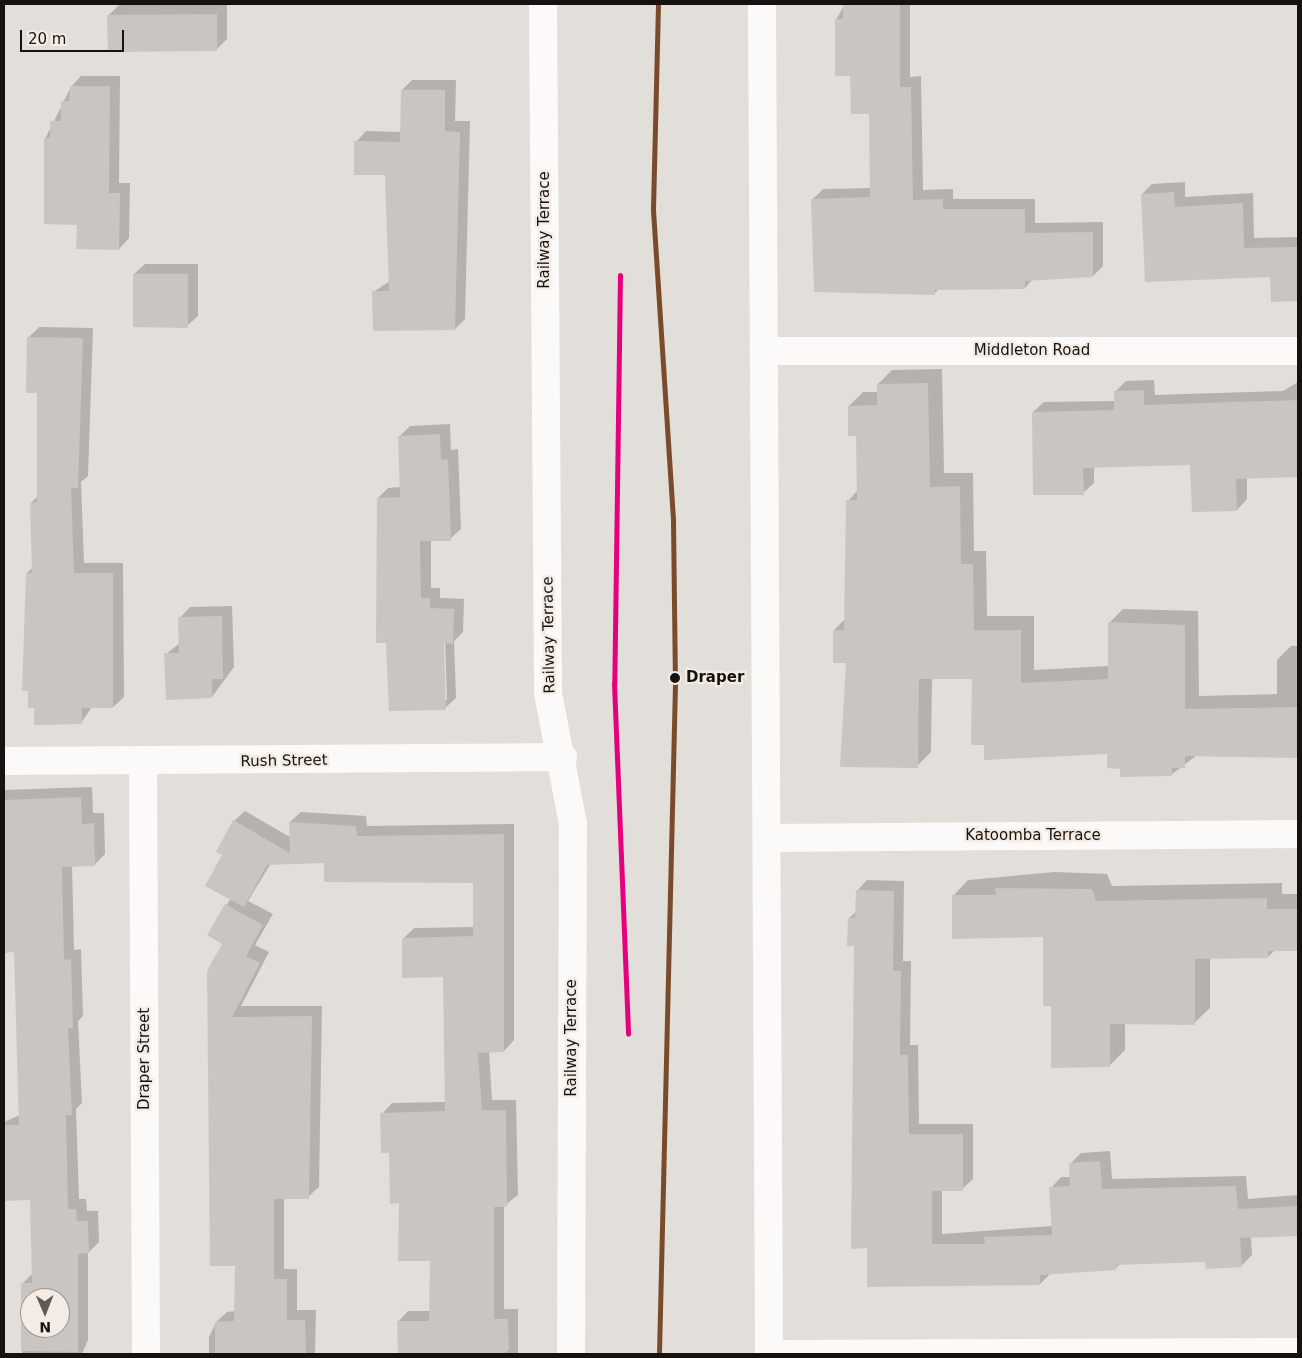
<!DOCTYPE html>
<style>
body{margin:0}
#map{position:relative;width:1302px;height:1358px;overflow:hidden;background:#e2deda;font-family:"DejaVu Sans",sans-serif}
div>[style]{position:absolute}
.shadow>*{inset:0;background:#0003}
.building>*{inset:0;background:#c8c5c3}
.minor>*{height:28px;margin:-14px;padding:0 14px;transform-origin:14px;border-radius:14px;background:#fbfaf9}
.rail-1>*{height:5px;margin:-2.5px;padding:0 2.5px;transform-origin:2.5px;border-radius:2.5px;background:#7a4b2a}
.rail-2>*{height:5px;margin:-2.5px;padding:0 2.5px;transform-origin:2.5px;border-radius:2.5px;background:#e5007d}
.dots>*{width:14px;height:14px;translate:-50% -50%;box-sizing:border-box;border:2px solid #f3ebe4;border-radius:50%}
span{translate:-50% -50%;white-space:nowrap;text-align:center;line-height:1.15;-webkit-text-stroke:4.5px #f3ebe4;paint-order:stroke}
.street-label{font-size:15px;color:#151210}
.stop-label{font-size:15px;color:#151210;font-weight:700}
.left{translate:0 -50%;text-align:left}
.frame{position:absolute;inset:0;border:5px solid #151210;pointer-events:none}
.north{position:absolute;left:20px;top:1288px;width:50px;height:50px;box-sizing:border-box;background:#f3ebe4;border:1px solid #9a948f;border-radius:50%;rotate:179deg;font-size:14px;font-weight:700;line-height:20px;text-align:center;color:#151210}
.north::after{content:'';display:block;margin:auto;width:18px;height:22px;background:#5d5957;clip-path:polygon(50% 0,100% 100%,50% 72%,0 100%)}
.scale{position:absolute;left:20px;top:30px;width:104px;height:22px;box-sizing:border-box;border:2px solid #151210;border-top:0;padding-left:6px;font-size:15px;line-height:18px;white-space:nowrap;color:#151210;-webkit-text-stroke:4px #f3ebe4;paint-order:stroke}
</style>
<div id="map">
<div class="shadow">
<div style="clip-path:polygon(227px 4px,227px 39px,216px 50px,109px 15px,119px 5px)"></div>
<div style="clip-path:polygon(845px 4px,910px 4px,910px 77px,921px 76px,923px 190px,953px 189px,953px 199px,1035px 199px,1035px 223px,1103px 222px,1103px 266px,1093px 276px,1032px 280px,1025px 288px,940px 288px,934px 294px,812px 200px,823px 189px,872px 188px,870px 113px,852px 75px,836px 20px)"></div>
<div style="clip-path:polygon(81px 76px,120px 76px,119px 183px,130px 183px,129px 238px,119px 249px,78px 224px,45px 139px,71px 87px)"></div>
<div style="clip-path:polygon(412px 80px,456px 80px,455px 121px,470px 121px,465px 319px,455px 329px,373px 292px,390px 281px,386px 174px,356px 142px,366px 131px,401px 132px,402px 90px)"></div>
<div style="clip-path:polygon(1185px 182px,1185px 197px,1253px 193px,1254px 238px,1298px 237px,1298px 300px,1272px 301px,1271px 276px,1142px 194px,1152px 184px)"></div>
<div style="clip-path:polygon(145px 264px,198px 264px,198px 316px,187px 326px,134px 274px)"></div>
<div style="clip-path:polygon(39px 327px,93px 328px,88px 476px,81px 482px,84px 563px,123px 563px,124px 697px,113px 707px,92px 707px,81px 723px,27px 573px,33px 567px,31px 503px,38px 496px,38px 392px,28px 338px)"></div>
<div style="clip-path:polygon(942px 369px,944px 473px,973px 473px,974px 551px,986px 551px,987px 616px,1034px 616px,1034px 670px,1109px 666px,1109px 623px,1123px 609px,1198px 611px,1199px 696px,1277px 694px,1277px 660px,1291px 646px,1298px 646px,1298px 756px,1197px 755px,1171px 775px,1121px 768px,1108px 753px,986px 744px,973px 677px,932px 677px,931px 752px,917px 766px,847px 662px,834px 630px,845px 619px,848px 501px,858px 490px,857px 435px,849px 406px,863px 392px,878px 392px,878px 384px,892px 370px)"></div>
<div style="clip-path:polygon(1154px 380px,1155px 395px,1283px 391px,1298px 382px,1298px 476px,1247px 477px,1247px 499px,1237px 510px,1192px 464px,1094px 467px,1094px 483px,1083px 493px,1033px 412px,1044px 402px,1115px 401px,1115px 392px,1126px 381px)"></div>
<div style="clip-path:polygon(evenodd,450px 424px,451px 450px,458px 449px,461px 529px,450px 539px,431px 540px,431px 588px,440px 588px,440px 598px,464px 599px,463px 632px,454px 641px,456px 698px,445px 708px,378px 498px,388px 488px,401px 487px,399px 437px,410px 426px,450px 424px,443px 637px,445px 637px,447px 700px,444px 700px,443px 637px)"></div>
<div style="clip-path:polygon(232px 606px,234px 667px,212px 697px,166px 654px,180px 643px,180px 618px,190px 607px)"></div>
<div style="clip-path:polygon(evenodd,92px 787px,93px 813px,104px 813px,105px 854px,95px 864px,72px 865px,74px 950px,81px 949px,83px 1016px,78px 1021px,82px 1103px,76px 1109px,79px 1199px,86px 1199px,87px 1211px,98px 1211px,99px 1242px,88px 1253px,88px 1340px,82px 1354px,22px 1354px,22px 1284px,33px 1273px,32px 1199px,4px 1200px,4px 1122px,20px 1115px,15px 951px,4px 951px,4px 910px,7px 910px,4px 790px,92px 787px,30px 1298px,60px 1298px,60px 1328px,30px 1328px,30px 1298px)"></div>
<div style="clip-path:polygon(245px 811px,290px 837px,290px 822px,301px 812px,366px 816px,367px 826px,514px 824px,514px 1040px,504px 1051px,489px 1051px,492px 1100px,516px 1100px,518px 1195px,504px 1206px,504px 1309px,518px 1309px,518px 1354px,399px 1354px,398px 1322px,408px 1311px,430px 1311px,431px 1260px,400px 1202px,382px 1114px,392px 1103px,446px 1102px,444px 976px,403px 939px,414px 928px,475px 927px,474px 882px,326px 862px,271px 863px,248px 901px,273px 914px,255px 945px,269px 952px,241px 1006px,322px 1006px,319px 1187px,308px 1197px,284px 1197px,284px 1269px,297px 1269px,297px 1310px,316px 1310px,315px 1354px,209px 1354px,209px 1337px,216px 1322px,227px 1312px,236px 1311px,236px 1265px,224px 943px,209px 934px,231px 898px,224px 855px,234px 821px)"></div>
<div style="clip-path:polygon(1055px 872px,1107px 874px,1112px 886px,1282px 883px,1282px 894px,1298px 894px,1298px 949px,1275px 950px,1268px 957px,1210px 958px,1210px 1008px,1194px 1023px,1125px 1023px,1125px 1050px,1109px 1066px,1053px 1005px,1044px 935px,953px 896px,968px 880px)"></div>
<div style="clip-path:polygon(867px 880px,904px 881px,903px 961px,911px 961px,910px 1045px,918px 1045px,919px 1124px,973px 1124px,973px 1179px,962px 1189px,942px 1189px,942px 1234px,1052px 1226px,1051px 1188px,1061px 1177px,1071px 1177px,1070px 1164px,1081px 1153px,1110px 1151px,1112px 1179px,1246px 1176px,1248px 1199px,1298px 1195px,1298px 1235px,1251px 1236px,1252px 1255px,1241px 1266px,1206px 1261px,1121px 1263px,1115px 1269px,1051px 1273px,1040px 1284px,868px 1247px,855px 945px,849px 918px,857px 911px,857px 891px)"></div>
</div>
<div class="building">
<div style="clip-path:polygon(843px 4px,900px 4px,900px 87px,911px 87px,913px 200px,943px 199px,943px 209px,1025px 209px,1025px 233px,1093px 232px,1093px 277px,1025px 281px,1025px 289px,935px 290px,935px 295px,814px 292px,811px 199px,870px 197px,869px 114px,851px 114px,850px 76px,835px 76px,835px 19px,843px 19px)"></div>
<div style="clip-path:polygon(217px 14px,217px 51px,108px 52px,107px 15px)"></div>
<div style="clip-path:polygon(70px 86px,110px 86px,109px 193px,120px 193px,119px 250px,76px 249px,77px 225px,44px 224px,44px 138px,50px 138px,50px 121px,61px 121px,61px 101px,69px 101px)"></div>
<div style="clip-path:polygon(401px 90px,445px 90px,445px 131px,460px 132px,455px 330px,373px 331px,372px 291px,389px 291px,385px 175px,354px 175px,354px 141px,400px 142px)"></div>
<div style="clip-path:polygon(1174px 192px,1175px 207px,1243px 203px,1244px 248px,1298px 247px,1298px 301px,1271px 302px,1270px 277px,1145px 282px,1141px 194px)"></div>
<div style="clip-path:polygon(133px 274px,188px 274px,188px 328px,133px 327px)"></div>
<div style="clip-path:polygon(27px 337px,83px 338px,78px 488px,71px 488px,74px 573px,113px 573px,113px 708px,82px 708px,82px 724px,34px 725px,34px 708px,28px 708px,28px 691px,22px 691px,26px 573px,32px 573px,30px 503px,37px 502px,37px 393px,26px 393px)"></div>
<div style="clip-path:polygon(928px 383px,930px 487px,960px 486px,961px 564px,973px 564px,974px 630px,1021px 630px,1021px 683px,1108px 679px,1108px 622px,1185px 625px,1185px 709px,1298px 707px,1298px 758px,1185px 756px,1185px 768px,1172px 768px,1172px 776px,1120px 777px,1120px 769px,1107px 768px,1107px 754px,984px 760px,984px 745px,971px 745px,972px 679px,919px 679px,918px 768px,840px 767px,846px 663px,833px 663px,833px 630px,844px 630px,846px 500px,857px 500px,856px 436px,848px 436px,848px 406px,877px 405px,877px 384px)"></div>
<div style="clip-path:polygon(1144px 390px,1144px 405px,1298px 400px,1298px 477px,1236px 479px,1237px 511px,1192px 512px,1190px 465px,1083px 468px,1084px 495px,1033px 495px,1032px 412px,1114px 410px,1114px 391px)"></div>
<div style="clip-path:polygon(440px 434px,441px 460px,448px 459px,451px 541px,420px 541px,421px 598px,430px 598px,430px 608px,454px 609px,453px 644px,444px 643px,446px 710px,389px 711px,386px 643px,376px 643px,377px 498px,400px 497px,398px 436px)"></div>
<div style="clip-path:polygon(222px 616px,223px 679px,212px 679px,212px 698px,166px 700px,164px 653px,179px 653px,178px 617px)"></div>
<div style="clip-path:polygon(evenodd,81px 797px,82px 824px,94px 823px,95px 866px,62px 867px,64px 960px,71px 959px,73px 1028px,68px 1028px,72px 1115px,66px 1115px,68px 1209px,76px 1209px,77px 1221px,88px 1221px,89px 1253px,78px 1254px,78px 1352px,21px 1351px,21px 1283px,32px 1283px,30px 1200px,4px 1201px,4px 1125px,19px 1125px,14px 952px,4px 953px,4px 800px,81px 797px,30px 1298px,60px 1298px,60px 1328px,30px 1328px,30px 1298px)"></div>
<div style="clip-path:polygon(233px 820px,290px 853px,289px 822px,356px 826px,357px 836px,504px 834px,504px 1052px,478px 1053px,482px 1110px,506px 1110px,507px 1207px,494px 1207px,494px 1319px,508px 1319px,509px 1350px,502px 1354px,398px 1354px,397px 1321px,429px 1321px,430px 1261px,398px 1261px,399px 1203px,390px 1204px,389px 1153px,381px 1153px,380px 1113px,445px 1111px,443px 977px,402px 978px,402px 938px,473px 936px,473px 883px,324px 882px,324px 863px,267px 865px,244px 907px,205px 886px,222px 855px,216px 852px)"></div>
<div style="clip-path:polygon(995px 888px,1092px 889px,1096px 901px,1267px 898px,1267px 909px,1298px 909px,1298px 951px,1268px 951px,1268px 958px,1195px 959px,1195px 1025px,1110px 1024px,1110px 1067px,1051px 1068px,1051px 1006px,1043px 1006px,1043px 937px,952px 939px,952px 895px,996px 895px)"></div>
<div style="clip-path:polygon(856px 890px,894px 891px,893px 971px,901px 971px,900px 1055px,908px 1055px,909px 1134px,963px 1134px,963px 1191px,932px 1191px,932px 1244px,985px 1244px,984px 1237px,1052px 1235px,1049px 1187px,1070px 1186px,1069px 1163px,1100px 1161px,1102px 1189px,1236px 1186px,1238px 1209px,1298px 1206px,1298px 1236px,1240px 1238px,1242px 1267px,1206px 1269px,1205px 1262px,1116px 1265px,1116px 1270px,1040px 1275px,1040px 1285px,867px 1287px,867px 1248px,851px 1249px,854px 946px,847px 946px,848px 918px,855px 918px)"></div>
<div style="clip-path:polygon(225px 904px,263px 925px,246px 956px,260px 963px,232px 1017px,312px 1016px,309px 1199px,274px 1199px,274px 1279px,287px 1279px,287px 1320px,305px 1320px,306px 1354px,215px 1354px,215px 1322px,234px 1321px,235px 1266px,210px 1266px,207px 971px,222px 944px,207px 935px)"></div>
</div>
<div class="minor">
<div style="left:543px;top:4px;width:689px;rotate:89.58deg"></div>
<div style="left:548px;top:693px;width:133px;rotate:79.2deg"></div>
<div style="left:573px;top:824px;width:530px;rotate:90.22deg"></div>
<div style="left:762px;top:4px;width:1350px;rotate:89.7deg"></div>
<div style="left:766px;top:351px;width:532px"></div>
<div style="left:4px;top:761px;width:559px;rotate:-0.41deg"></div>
<div style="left:143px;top:763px;width:591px;rotate:89.71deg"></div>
<div style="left:768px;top:838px;width:530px;rotate:-0.43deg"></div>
<div style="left:769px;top:1354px;width:529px;rotate:-0.22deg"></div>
</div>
<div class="rail-1">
<div style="left:658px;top:4px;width:206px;rotate:91.4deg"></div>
<div style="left:653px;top:210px;width:312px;rotate:86.3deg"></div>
<div style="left:673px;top:521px;width:163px;rotate:89.3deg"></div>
<div style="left:675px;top:684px;width:670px;rotate:91.37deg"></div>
</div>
<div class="rail-2">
<div style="left:620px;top:275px;width:408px;rotate:90.8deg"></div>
<div style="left:614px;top:683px;width:351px;rotate:87.7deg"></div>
</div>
<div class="dots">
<div style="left:675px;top:678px;background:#151210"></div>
</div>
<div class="street-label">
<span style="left:545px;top:230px;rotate:-90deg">Railway Terrace</span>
<span style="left:1032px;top:351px">Middleton Road</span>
<span style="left:549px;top:635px;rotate:-91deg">Railway Terrace</span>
<span style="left:284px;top:761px;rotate:-1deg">Rush Street</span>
<span style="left:1033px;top:836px">Katoomba Terrace</span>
<span style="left:572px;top:1038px;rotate:-90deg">Railway Terrace</span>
<span style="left:145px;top:1059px;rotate:-90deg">Draper Street</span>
</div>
<div class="stop-label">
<span class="left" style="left:686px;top:678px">Draper</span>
</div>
<div class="frame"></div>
<div class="north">N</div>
<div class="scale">20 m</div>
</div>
